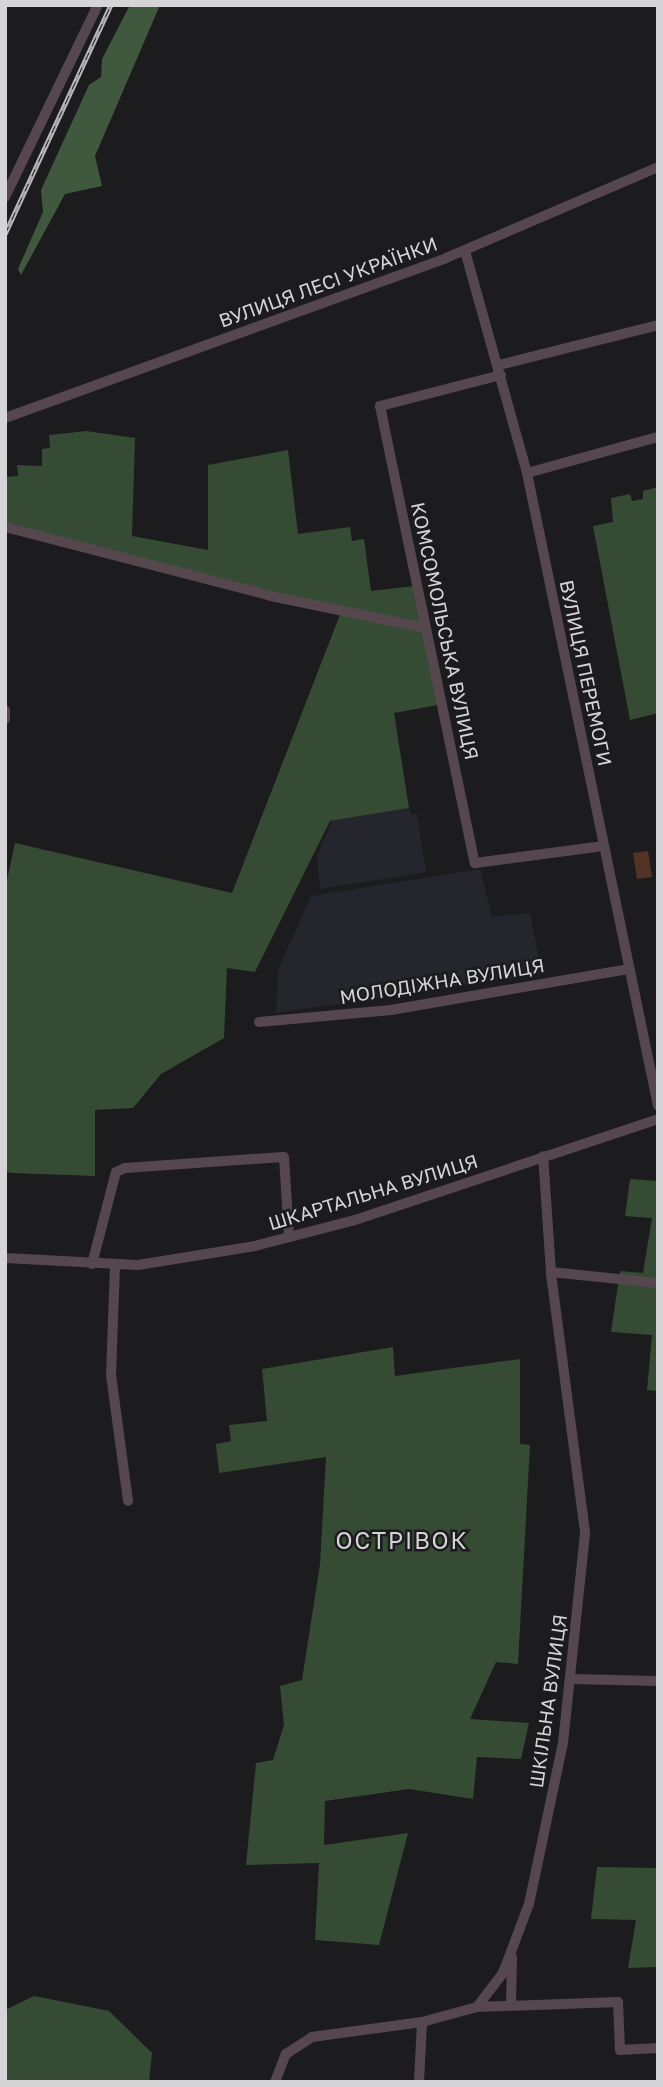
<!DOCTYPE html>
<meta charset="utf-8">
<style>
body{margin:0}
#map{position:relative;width:663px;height:2087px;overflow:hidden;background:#1c1c1f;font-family:"Golos Text",sans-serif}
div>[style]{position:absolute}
.built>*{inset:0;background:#25252d}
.green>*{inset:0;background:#354b34}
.forest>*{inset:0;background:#3f583e}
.building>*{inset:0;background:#543327}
.minor>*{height:10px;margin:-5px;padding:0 5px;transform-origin:5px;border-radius:5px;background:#56474f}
.rail>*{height:5px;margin-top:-2.5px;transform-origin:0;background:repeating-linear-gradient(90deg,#1c1c1f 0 8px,#b9b9bb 0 16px);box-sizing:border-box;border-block:2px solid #b9b9bb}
span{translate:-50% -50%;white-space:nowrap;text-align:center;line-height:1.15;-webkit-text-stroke:5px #1c1c1f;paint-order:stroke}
.street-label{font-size:19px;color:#d5d5d7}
.quarter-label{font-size:23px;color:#d5d5d7;letter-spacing:2px}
.frame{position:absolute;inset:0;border:7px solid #d5d5d7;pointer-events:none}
</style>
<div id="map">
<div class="built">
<div style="clip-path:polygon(409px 808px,411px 815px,417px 814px,426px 872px,320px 889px,317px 856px,332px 821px)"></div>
<div style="clip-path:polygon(480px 869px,492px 917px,530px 913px,542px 974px,276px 1013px,278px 970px,311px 896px)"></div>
</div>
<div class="green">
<div style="clip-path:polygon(86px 431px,135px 438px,132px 536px,208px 550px,208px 465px,288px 450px,298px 534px,350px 527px,352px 541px,364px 539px,371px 591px,414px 586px,438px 705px,394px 713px,409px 808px,330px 821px,255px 972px,227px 968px,224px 1038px,161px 1074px,133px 1108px,95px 1110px,95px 1176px,12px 1173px,5px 1172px,5px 889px,15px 843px,232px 893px,341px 612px,5px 527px,5px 477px,18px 476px,17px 465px,42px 466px,42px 449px,50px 448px,49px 435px)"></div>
<div style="clip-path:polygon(658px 487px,658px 713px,630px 720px,593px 526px,613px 522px,611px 498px,630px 494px,632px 501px,643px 499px,643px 491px)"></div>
<div style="clip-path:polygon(630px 1179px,658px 1181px,658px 1391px,647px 1390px,652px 1335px,611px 1332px,620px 1271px,643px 1273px,652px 1218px,625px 1216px)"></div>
<div style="clip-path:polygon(393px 1347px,395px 1376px,520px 1359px,520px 1444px,530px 1445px,518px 1664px,496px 1662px,470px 1719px,529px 1723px,521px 1759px,477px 1757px,473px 1799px,409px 1789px,325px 1801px,324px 1845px,408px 1833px,379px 1945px,315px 1940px,319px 1863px,246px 1865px,256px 1763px,273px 1760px,284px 1725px,280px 1686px,302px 1680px,320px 1564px,326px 1457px,219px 1473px,216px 1444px,231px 1441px,229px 1425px,267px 1421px,262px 1369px)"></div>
<div style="clip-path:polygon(597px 1867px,658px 1868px,658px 1967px,628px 1968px,636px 1920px,591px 1919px)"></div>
<div style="clip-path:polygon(34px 1996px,109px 2011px,152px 2053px,149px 2082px,5px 2082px,5px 2010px)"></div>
</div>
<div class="forest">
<div style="clip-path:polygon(130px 5px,160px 5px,95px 156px,102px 186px,65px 194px,21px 275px,18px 269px,43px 212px,41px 190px,89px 85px,101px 77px,102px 59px)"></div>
</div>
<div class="building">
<div style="clip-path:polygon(648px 851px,652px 877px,637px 879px,633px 853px)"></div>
</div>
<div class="minor">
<div style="left:5px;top:197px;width:213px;rotate:-64.2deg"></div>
<div style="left:465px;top:251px;width:230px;rotate:74.4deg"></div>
<div style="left:527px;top:473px;width:646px;rotate:78.31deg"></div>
<div style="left:499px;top:365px;width:164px;rotate:-14.1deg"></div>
<div style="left:501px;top:375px;width:125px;rotate:165.6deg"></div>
<div style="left:380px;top:406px;width:467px;rotate:78.3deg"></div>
<div style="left:475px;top:863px;width:130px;rotate:-7.5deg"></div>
<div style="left:5px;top:418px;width:469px;rotate:-19.9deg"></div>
<div style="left:446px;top:258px;width:231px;rotate:-23.2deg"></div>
<div style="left:527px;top:473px;width:136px;rotate:-15.4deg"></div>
<div style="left:5px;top:527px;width:275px;rotate:14.5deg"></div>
<div style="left:271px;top:596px;width:158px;rotate:11.7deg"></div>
<div style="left:5px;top:710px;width:9px;rotate:90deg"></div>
<div style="left:259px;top:1022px;width:133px;rotate:-5.2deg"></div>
<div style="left:391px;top:1010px;width:242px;rotate:-9.8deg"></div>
<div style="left:5px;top:1258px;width:133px;rotate:3deg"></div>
<div style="left:138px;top:1265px;width:119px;rotate:-9.2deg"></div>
<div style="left:255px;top:1246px;width:103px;rotate:-14.6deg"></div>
<div style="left:355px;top:1220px;width:319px;rotate:-18.4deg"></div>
<div style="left:92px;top:1264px;width:95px;rotate:-75.4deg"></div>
<div style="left:116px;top:1172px;width:10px;rotate:-24deg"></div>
<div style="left:125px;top:1168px;width:159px;rotate:-4deg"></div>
<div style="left:284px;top:1157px;width:80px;rotate:86.4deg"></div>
<div style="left:115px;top:1266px;width:109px;rotate:92.1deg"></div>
<div style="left:111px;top:1375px;width:127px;rotate:82.3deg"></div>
<div style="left:551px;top:1272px;width:108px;rotate:5.9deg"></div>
<div style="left:572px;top:1679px;width:86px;rotate:1.3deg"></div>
<div style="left:511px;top:2004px;width:47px;rotate:-88.8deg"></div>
<div style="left:477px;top:2007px;width:141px;rotate:-2deg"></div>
<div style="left:618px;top:2002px;width:48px;rotate:87.6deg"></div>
<div style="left:620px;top:2050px;width:38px;rotate:-3deg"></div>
<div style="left:275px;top:2082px;width:30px;rotate:-69deg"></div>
<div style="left:286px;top:2054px;width:31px;rotate:-33deg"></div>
<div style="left:312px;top:2037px;width:111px;rotate:-7.8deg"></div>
<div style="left:422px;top:2022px;width:57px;rotate:-15.3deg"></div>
<div style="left:477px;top:2007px;width:43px;rotate:-52.6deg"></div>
<div style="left:503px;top:1973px;width:74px;rotate:-69.4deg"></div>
<div style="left:529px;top:1904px;width:165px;rotate:-78.1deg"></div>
<div style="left:563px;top:1743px;width:212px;rotate:-84deg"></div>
<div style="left:585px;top:1532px;width:262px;rotate:-97.5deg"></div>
<div style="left:551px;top:1272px;width:116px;rotate:-93.9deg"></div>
<div style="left:419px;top:2082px;width:60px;rotate:-87.1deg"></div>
</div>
<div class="rail">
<div style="left:5px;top:234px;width:252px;rotate:-65.2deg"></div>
</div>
<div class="street-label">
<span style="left:328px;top:282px;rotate:-20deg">ВУЛИЦЯ ЛЕСІ УКРАЇНКИ</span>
<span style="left:445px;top:631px;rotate:78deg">КОМСОМОЛЬСЬКА ВУЛИЦЯ</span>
<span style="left:586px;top:673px;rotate:78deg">ВУЛИЦЯ ПЕРЕМОГИ</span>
<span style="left:442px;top:981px;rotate:-9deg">МОЛОДІЖНА ВУЛИЦЯ</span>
<span style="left:373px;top:1192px;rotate:-17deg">ШКАРТАЛЬНА ВУЛИЦЯ</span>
<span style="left:548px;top:1701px;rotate:-82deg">ШКІЛЬНА ВУЛИЦЯ</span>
</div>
<div class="quarter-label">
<span style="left:402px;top:1540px">ОСТРІВОК</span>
</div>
<div class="frame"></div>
</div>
